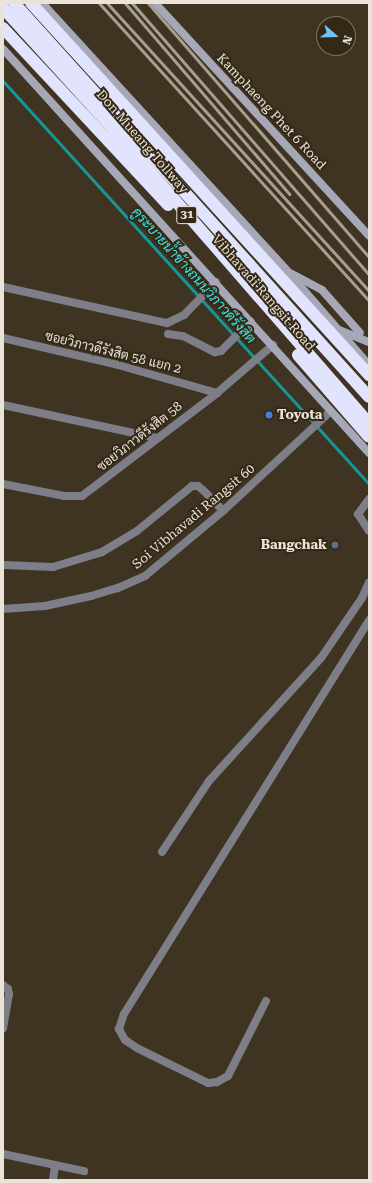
<!DOCTYPE html>
<meta charset="utf-8">
<style>
body{margin:0}
#map{position:relative;width:372px;height:1183px;overflow:hidden;background:#3f3321;font-family:"Roboto Serif",Sarabun,serif}
div>[style]{position:absolute}
.stream>*{height:3px;margin:-1.5px;padding:0 1.5px;transform-origin:1.5px;border-radius:1.5px;background:#159798}
.street>*{height:8px;margin:-4px;padding:0 4px;transform-origin:4px;border-radius:4px;background:#7e7e88}
.secondary>*{height:8px;margin:-4px;padding:0 4px;transform-origin:4px;border-radius:4px;background:#a6a8b8}
.highway>*{height:12px;margin:-6px;padding:0 6px;transform-origin:6px;border-radius:6px;background:#e2e4fd}
.rail>*{height:3px;margin:-1.5px;padding:0 1.5px;transform-origin:1.5px;border-radius:1.5px;background:#a89f91}
.dots>*{width:11px;height:11px;translate:-50% -50%;box-sizing:border-box;border:2px solid #342917;border-radius:50%}
span{translate:-50% -50%;white-space:nowrap;text-align:center;line-height:1.15;-webkit-text-stroke:4px #342917;paint-order:stroke}
.shield-label span{padding:1px 3px;background:#342917;border:1px solid;border-radius:3px;-webkit-text-stroke-width:0}
.shield-label{font-size:12px;color:#eae3d7;font-weight:700}
.street-label{font-size:13px;color:#eae3d7}
.poi-label{font-size:13px;color:#eae3d7;font-weight:700}
.left{translate:0 -50%;text-align:left}
.right{translate:-100% -50%;text-align:right}
.water-label{font-size:14px;color:#3ce4e4;font-style:italic}
.frame{position:absolute;inset:0;border:4px solid #eae3d7;pointer-events:none}
.north{position:absolute;left:316px;top:16px;width:40px;height:40px;box-sizing:border-box;background:#342917;border:1px solid #7d7364;border-radius:50%;rotate:110deg;font-size:11px;font-weight:700;line-height:16px;text-align:center;color:#eae3d7}
.north::after{content:'';display:block;margin:auto;width:14px;height:18px;background:#70c2f4;clip-path:polygon(50% 0,100% 100%,50% 72%,0 100%)}
</style>
<div id="map">
<div class="stream">
<div style="left:3px;top:81px;width:544px;rotate:47.75deg"></div>
</div>
<div class="street">
<div style="left:3px;top:287px;width:168px;rotate:12.4deg"></div>
<div style="left:167px;top:323px;width:19px;rotate:-25deg"></div>
<div style="left:184px;top:315px;width:46px;rotate:-45.9deg"></div>
<div style="left:168px;top:334px;width:15px;rotate:8deg"></div>
<div style="left:183px;top:336px;width:36px;rotate:27deg"></div>
<div style="left:215px;top:352px;width:6px;rotate:-9deg"></div>
<div style="left:221px;top:351px;width:42px;rotate:-45deg"></div>
<div style="left:3px;top:338px;width:118px;rotate:13.2deg"></div>
<div style="left:118px;top:365px;width:103px;rotate:15.8deg"></div>
<div style="left:3px;top:405px;width:157px;rotate:12.1deg"></div>
<div style="left:3px;top:484px;width:62px;rotate:11.1deg"></div>
<div style="left:64px;top:496px;width:18px"></div>
<div style="left:82px;top:496px;width:170px;rotate:-37.3deg"></div>
<div style="left:217px;top:393px;width:74px;rotate:-40.6deg"></div>
<div style="left:369px;top:499px;width:19px;rotate:126deg"></div>
<div style="left:358px;top:514px;width:20px;rotate:57deg"></div>
<div style="left:3px;top:565px;width:50px;rotate:2.3deg"></div>
<div style="left:53px;top:567px;width:51px;rotate:-17deg"></div>
<div style="left:102px;top:552px;width:41px;rotate:-31deg"></div>
<div style="left:137px;top:531px;width:71px;rotate:-39.3deg"></div>
<div style="left:192px;top:486px;width:6px"></div>
<div style="left:198px;top:486px;width:6px;rotate:39deg"></div>
<div style="left:203px;top:490px;width:29px;rotate:46deg"></div>
<div style="left:3px;top:609px;width:42px;rotate:-4.1deg"></div>
<div style="left:45px;top:606px;width:47px;rotate:-12.3deg"></div>
<div style="left:91px;top:596px;width:28px;rotate:-17deg"></div>
<div style="left:118px;top:588px;width:30px;rotate:-24deg"></div>
<div style="left:145px;top:576px;width:102px;rotate:-39.8deg"></div>
<div style="left:223px;top:511px;width:147px;rotate:-42.8deg"></div>
<div style="left:162px;top:852px;width:85px;rotate:-56.5deg"></div>
<div style="left:209px;top:781px;width:166px;rotate:-47.7deg"></div>
<div style="left:321px;top:658px;width:73px;rotate:-55.7deg"></div>
<div style="left:362px;top:598px;width:17px;rotate:-66deg"></div>
<div style="left:3px;top:985px;width:6px;rotate:39deg"></div>
<div style="left:8px;top:989px;width:5px;rotate:79deg"></div>
<div style="left:9px;top:994px;width:35px;rotate:100deg"></div>
<div style="left:266px;top:1001px;width:84px;rotate:116.9deg"></div>
<div style="left:228px;top:1076px;width:13px;rotate:151deg"></div>
<div style="left:217px;top:1082px;width:9px;rotate:174deg"></div>
<div style="left:208px;top:1083px;width:79px;rotate:-153.8deg"></div>
<div style="left:137px;top:1048px;width:14px;rotate:-146deg"></div>
<div style="left:125px;top:1040px;width:13px;rotate:-119deg"></div>
<div style="left:119px;top:1029px;width:16px;rotate:-72deg"></div>
<div style="left:124px;top:1014px;width:464px;rotate:-58.1deg"></div>
<div style="left:3px;top:1154px;width:83px;rotate:11.9deg"></div>
<div style="left:53px;top:1180px;width:15px;rotate:-82deg"></div>
</div>
<div class="secondary">
<div style="left:42px;top:3px;width:366px;rotate:47.5deg"></div>
<div style="left:289px;top:273px;width:122px;rotate:49deg"></div>
<div style="left:155px;top:3px;width:316px;rotate:47.4deg"></div>
<div style="left:3px;top:49px;width:545px;rotate:47.83deg"></div>
<div style="left:292px;top:274px;width:34px;rotate:28deg"></div>
<div style="left:322px;top:290px;width:57px;rotate:48.5deg"></div>
<div style="left:339px;top:330px;width:32px;rotate:22deg"></div>
</div>
<div class="highway">
<div style="left:14px;top:3px;width:530px;rotate:47.98deg"></div>
<div style="left:31px;top:3px;width:503px;rotate:47.74deg"></div>
<div style="left:3px;top:8px;width:164px;rotate:47.7deg"></div>
<div style="left:113px;top:129px;width:390px;rotate:49deg"></div>
<div style="left:3px;top:28px;width:242px;rotate:47deg"></div>
<div style="left:298px;top:355px;width:108px;rotate:49.1deg"></div>
</div>
<div class="rail">
<div style="left:99px;top:3px;width:402px;rotate:47.8deg"></div>
<div style="left:107px;top:3px;width:389px;rotate:47.7deg"></div>
<div style="left:125px;top:3px;width:252px;rotate:49.3deg"></div>
<div style="left:132px;top:3px;width:361px;rotate:48.9deg"></div>
<div style="left:148px;top:3px;width:337px;rotate:49deg"></div>
</div>
<div class="dots">
<div style="left:269px;top:415px;background:#3f7fe0"></div>
<div style="left:335px;top:545px;background:#5c6f8a"></div>
</div>
<div class="shield-label">
<span style="left:187px;top:215px">31</span>
</div>
<div class="street-label">
<span style="left:271px;top:112px;rotate:47deg">Kamphaeng Phet 6 Road</span>
<span style="left:142px;top:142px;rotate:49deg">Don Mueang Tollway</span>
<span style="left:263px;top:293px;rotate:49deg">Vibhavadi Rangsit Road</span>
<span style="left:113px;top:353px;rotate:14deg">ซอยวิภาวดีรังสิต 58 แยก 2</span>
<span style="left:140px;top:437px;rotate:-38deg">ซอยวิภาวดีรังสิต 58</span>
<span style="left:194px;top:517px;rotate:-40deg">Soi Vibhavadi Rangsit 60</span>
</div>
<div class="poi-label">
<span class="left" style="left:277px;top:415px">Toyota</span>
<span class="right" style="left:327px;top:545px">Bangchak</span>
</div>
<div class="water-label">
<span style="left:194px;top:275px;rotate:48deg">คูระบายน้ำข้างถนนวิภาวดีรังสิต</span>
</div>
<div class="frame"></div>
<div class="north">N</div>
</div>
